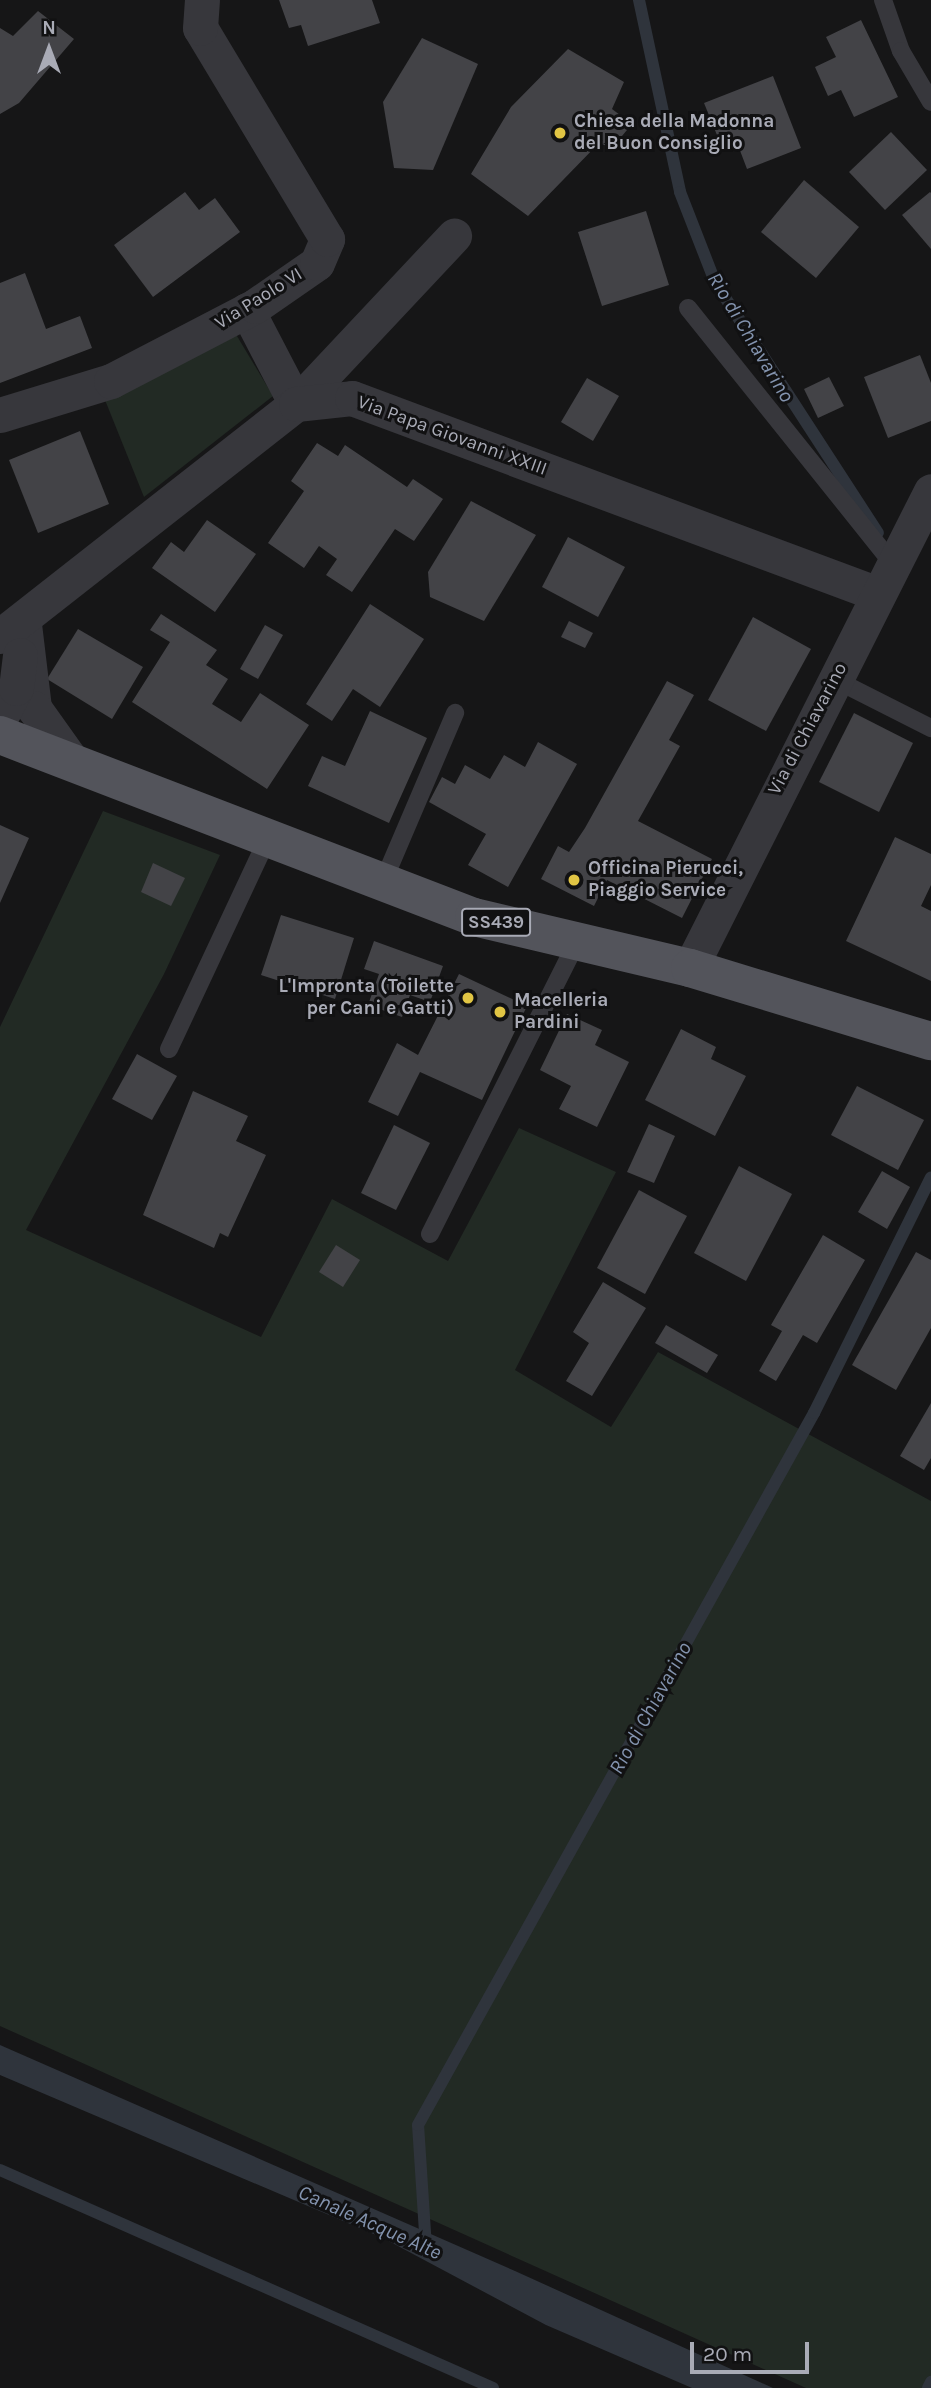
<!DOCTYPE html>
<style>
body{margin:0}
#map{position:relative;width:931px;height:2388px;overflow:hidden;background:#161617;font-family:Karla,sans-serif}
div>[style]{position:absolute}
.green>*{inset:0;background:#222a24}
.water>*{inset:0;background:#2f343c}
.stream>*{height:12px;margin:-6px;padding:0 6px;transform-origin:6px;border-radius:6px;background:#2f343c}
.building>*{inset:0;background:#434347}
.lane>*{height:18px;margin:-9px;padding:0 9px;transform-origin:9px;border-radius:9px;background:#37373c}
.street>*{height:35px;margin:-17.5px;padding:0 17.5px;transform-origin:17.5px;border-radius:17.5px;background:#37373c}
.primary>*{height:38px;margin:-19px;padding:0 19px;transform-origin:19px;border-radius:19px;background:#53545b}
.dots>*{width:19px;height:19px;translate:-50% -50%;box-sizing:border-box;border:4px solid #111112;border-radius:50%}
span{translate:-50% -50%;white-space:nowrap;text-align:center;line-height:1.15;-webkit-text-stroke:6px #111112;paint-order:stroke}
.shield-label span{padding:2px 5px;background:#111112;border:2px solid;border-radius:5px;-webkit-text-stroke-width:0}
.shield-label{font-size:18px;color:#a9abb6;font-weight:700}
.poi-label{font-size:19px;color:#a9abb6;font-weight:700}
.left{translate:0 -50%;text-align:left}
.right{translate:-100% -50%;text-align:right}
.street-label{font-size:19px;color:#a9abb6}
.water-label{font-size:21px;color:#8393ae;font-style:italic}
.north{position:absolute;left:14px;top:14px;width:70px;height:70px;-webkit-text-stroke:5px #111112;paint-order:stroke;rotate:0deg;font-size:19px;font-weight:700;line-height:28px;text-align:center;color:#a9abb6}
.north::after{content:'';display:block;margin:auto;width:24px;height:32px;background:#a9abb6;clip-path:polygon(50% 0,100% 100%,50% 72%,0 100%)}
.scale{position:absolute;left:690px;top:2342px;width:119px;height:32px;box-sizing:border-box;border:4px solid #a9abb6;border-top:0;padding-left:9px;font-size:21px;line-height:24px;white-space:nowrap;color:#a9abb6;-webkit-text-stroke:5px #111112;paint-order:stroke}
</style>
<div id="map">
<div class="green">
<div style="clip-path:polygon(231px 326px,273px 396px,144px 497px,103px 395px)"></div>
<div style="clip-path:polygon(103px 811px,220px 855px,164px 974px,26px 1230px,261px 1337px,332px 1199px,448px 1261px,519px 1128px,616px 1172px,515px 1370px,611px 1427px,658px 1352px,931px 1501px,931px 2388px,806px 2388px,0 2026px,0 1027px)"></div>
</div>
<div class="water">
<div style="clip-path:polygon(0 2045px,515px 2271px,773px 2388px,692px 2388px,546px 2325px,383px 2238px,0 2075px)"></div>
</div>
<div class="stream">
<div style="left:639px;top:0;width:196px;rotate:77.9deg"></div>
<div style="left:680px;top:192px;width:97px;rotate:68.7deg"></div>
<div style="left:715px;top:282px;width:299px;rotate:57deg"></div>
<div style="left:0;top:2170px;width:539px;rotate:23.85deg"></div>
<div style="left:426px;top:2248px;width:123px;rotate:-93.7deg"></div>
<div style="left:418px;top:2125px;width:815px;rotate:-60.92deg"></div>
<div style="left:814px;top:1413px;width:263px;rotate:-63.6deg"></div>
<div style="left:928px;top:2388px;width:7px;rotate:-63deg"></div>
</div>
<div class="building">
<div style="clip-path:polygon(279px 0,372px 0,380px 23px,308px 46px,301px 25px,289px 28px)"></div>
<div style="clip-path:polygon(38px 11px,74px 39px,19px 103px,0 114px,0 28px,13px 36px)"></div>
<div style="clip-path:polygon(861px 20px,898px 97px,854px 117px,841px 90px,828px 96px,815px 67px,836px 57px,826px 37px)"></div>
<div style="clip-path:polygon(422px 38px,478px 64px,433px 170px,394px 168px,383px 102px)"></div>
<div style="clip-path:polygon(568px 49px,624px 82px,612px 109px,632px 124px,612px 148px,599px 143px,528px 216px,471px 174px,511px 107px)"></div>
<div style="clip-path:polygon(773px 76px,801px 148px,747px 169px,736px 140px,721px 145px,704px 103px)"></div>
<div style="clip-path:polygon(891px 132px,927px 170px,885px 210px,849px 172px)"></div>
<div style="clip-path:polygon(804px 180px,859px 227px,816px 278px,761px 232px)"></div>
<div style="clip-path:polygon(185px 192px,199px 210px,215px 198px,240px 232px,153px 297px,114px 245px)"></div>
<div style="clip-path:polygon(930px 192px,931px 193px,931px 249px,902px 215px)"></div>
<div style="clip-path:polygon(646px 211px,669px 285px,602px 306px,578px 232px)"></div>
<div style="clip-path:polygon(25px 273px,46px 329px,80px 316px,92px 348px,0 383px,0 283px)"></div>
<div style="clip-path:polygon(920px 355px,931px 383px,931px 421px,888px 438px,864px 377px)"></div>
<div style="clip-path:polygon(829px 377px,844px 406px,818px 418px,804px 389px)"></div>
<div style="clip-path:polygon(587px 378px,619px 396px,593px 441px,561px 422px)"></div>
<div style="clip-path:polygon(80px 431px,109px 504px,38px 533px,9px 460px)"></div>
<div style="clip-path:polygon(317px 443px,338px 456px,345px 445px,407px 487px,413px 479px,443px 499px,414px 541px,395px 529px,352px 592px,326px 575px,337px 559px,319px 546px,304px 568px,268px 543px,304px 491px,291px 481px)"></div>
<div style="clip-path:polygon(471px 501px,536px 535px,484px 621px,430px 597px,428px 572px)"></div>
<div style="clip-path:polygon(207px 520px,256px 554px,215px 612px,152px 568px,171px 542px,184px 552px)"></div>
<div style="clip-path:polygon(568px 537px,625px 567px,598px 617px,542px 587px)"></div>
<div style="clip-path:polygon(370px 604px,424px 639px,380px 707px,353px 689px,332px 721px,306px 704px)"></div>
<div style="clip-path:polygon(161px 614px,217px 650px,206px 665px,228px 679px,212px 704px,241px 722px,260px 693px,309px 725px,267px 789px,132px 702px,170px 642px,150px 630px)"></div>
<div style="clip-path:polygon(753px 617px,811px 649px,766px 731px,708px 700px)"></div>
<div style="clip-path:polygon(569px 621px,593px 633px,585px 648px,561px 637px)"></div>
<div style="clip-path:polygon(265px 625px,283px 635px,258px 679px,240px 669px)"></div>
<div style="clip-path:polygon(78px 629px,143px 667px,112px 719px,47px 679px)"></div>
<div style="clip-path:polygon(667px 681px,694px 695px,669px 740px,680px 746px,638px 821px,712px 859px,682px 918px,607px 880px,594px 906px,541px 879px,558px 846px,569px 852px,585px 828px)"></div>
<div style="clip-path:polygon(370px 711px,427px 738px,389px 823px,308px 786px,322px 756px,345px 766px)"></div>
<div style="clip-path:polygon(854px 713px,913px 743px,879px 812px,819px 782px)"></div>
<div style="clip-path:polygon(538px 742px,577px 764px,508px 887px,468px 865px,486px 834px,429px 802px,442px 777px,455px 784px,465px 765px,490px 779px,504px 755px,525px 767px)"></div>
<div style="clip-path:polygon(0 825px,29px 838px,0 903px)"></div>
<div style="clip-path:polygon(895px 837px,931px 854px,931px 885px,921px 906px,931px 911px,931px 981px,846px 941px)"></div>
<div style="clip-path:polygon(153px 863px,185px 878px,171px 906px,141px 892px)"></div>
<div style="clip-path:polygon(281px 915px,354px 938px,335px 999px,261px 975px)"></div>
<div style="clip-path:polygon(374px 941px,443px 966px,430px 1002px,410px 995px,402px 1017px,368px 1005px,379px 974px,364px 969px)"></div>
<div style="clip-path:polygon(459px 974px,527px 1006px,482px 1100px,420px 1072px,398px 1116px,368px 1102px,397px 1043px,418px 1055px)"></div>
<div style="clip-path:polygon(567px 1014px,602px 1030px,595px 1045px,629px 1062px,597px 1127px,559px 1109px,571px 1086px,540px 1070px)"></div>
<div style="clip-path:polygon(681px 1029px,716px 1047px,711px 1059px,746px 1076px,715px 1136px,645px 1100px)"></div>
<div style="clip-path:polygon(137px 1054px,177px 1076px,152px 1120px,112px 1099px)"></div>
<div style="clip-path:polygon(857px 1086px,924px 1120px,898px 1170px,831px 1135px)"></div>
<div style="clip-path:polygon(193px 1091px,248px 1116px,236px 1141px,266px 1155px,228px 1237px,220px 1233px,214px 1248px,143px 1215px)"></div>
<div style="clip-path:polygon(649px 1124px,675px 1136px,654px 1183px,627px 1172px)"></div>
<div style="clip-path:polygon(394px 1125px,430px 1143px,396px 1210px,361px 1193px)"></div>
<div style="clip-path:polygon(739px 1166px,792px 1194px,746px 1281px,694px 1253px)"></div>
<div style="clip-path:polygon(882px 1171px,910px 1187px,887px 1229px,858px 1212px)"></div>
<div style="clip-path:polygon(639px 1190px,687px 1216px,645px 1294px,597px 1268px)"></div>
<div style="clip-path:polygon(823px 1235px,865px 1260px,817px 1343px,803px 1335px,776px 1381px,759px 1371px,782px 1331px,771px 1325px)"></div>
<div style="clip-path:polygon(336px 1245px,360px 1260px,343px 1287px,319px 1272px)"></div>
<div style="clip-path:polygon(916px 1252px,931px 1260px,931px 1328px,896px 1390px,852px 1365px)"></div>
<div style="clip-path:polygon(603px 1282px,646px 1308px,592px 1396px,566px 1381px,589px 1343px,573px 1332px)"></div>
<div style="clip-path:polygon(666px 1325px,718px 1355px,707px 1373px,655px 1343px)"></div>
<div style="clip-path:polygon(931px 1403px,931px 1458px,924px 1470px,900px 1456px)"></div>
</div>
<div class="lane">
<div style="left:883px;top:0;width:54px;rotate:70.6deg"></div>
<div style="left:901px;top:51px;width:59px;rotate:59.5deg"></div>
<div style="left:688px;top:308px;width:329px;rotate:51.3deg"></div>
<div style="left:834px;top:679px;width:109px;rotate:26.8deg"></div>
<div style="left:383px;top:882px;width:184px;rotate:-66.9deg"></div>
<div style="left:169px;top:1049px;width:233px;rotate:-64.9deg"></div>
<div style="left:430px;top:1234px;width:327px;rotate:-63.3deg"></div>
</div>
<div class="street">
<div style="left:247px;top:310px;width:106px;rotate:62.5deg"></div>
<div style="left:296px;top:404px;width:231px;rotate:-46.8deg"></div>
<div style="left:0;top:415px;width:116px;rotate:-17deg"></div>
<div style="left:111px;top:381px;width:162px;rotate:-27.5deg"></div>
<div style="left:255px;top:306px;width:75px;rotate:-34.7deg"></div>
<div style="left:317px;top:263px;width:26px;rotate:-67deg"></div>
<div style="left:327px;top:239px;width:246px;rotate:-121deg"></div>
<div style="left:200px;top:28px;width:28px;rotate:-86deg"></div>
<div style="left:24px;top:624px;width:85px;rotate:83.2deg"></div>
<div style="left:34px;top:708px;width:69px;rotate:54.5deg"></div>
<div style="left:0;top:636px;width:376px;rotate:-38.1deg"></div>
<div style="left:296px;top:404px;width:56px;rotate:-6.1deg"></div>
<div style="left:352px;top:398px;width:561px;rotate:20.44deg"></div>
<div style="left:0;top:718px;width:34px;rotate:-62deg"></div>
<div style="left:16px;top:688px;width:33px;rotate:-83deg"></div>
<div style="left:690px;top:968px;width:534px;rotate:-63.2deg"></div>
</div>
<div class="primary">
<div style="left:0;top:735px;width:508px;rotate:21.01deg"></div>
<div style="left:474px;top:917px;width:222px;rotate:13.3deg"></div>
<div style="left:690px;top:968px;width:252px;rotate:16.9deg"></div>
</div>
<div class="dots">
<div style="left:560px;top:133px;background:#e1c544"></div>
<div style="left:574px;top:880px;background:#e1c544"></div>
<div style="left:468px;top:998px;background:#e1c544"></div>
<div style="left:500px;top:1012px;background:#e1c544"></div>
</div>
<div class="shield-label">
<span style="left:496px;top:922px">SS439</span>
</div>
<div class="poi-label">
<span class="left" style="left:574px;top:133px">Chiesa della Madonna<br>del Buon Consiglio</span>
<span class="left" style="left:588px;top:880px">Officina Pierucci,<br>Piaggio Service</span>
<span class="right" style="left:454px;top:998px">L'Impronta (Toilette<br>per Cani e Gatti)</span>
<span class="left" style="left:514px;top:1012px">Macelleria<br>Pardini</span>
</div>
<div class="street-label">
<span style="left:259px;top:299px;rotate:-32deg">Via Paolo VI</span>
<span style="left:452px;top:436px;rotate:20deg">Via Papa Giovanni XXIII</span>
<span style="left:808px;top:729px;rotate:-62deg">Via di Chiavarino</span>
</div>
<div class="water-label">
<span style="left:751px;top:337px;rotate:59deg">Rio di Chiavarino</span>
<span style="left:650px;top:1708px;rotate:-61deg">Rio di Chiavarino</span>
<span style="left:370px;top:2222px;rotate:24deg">Canale Acque Alte</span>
</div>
<div class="north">N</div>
<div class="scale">20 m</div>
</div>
